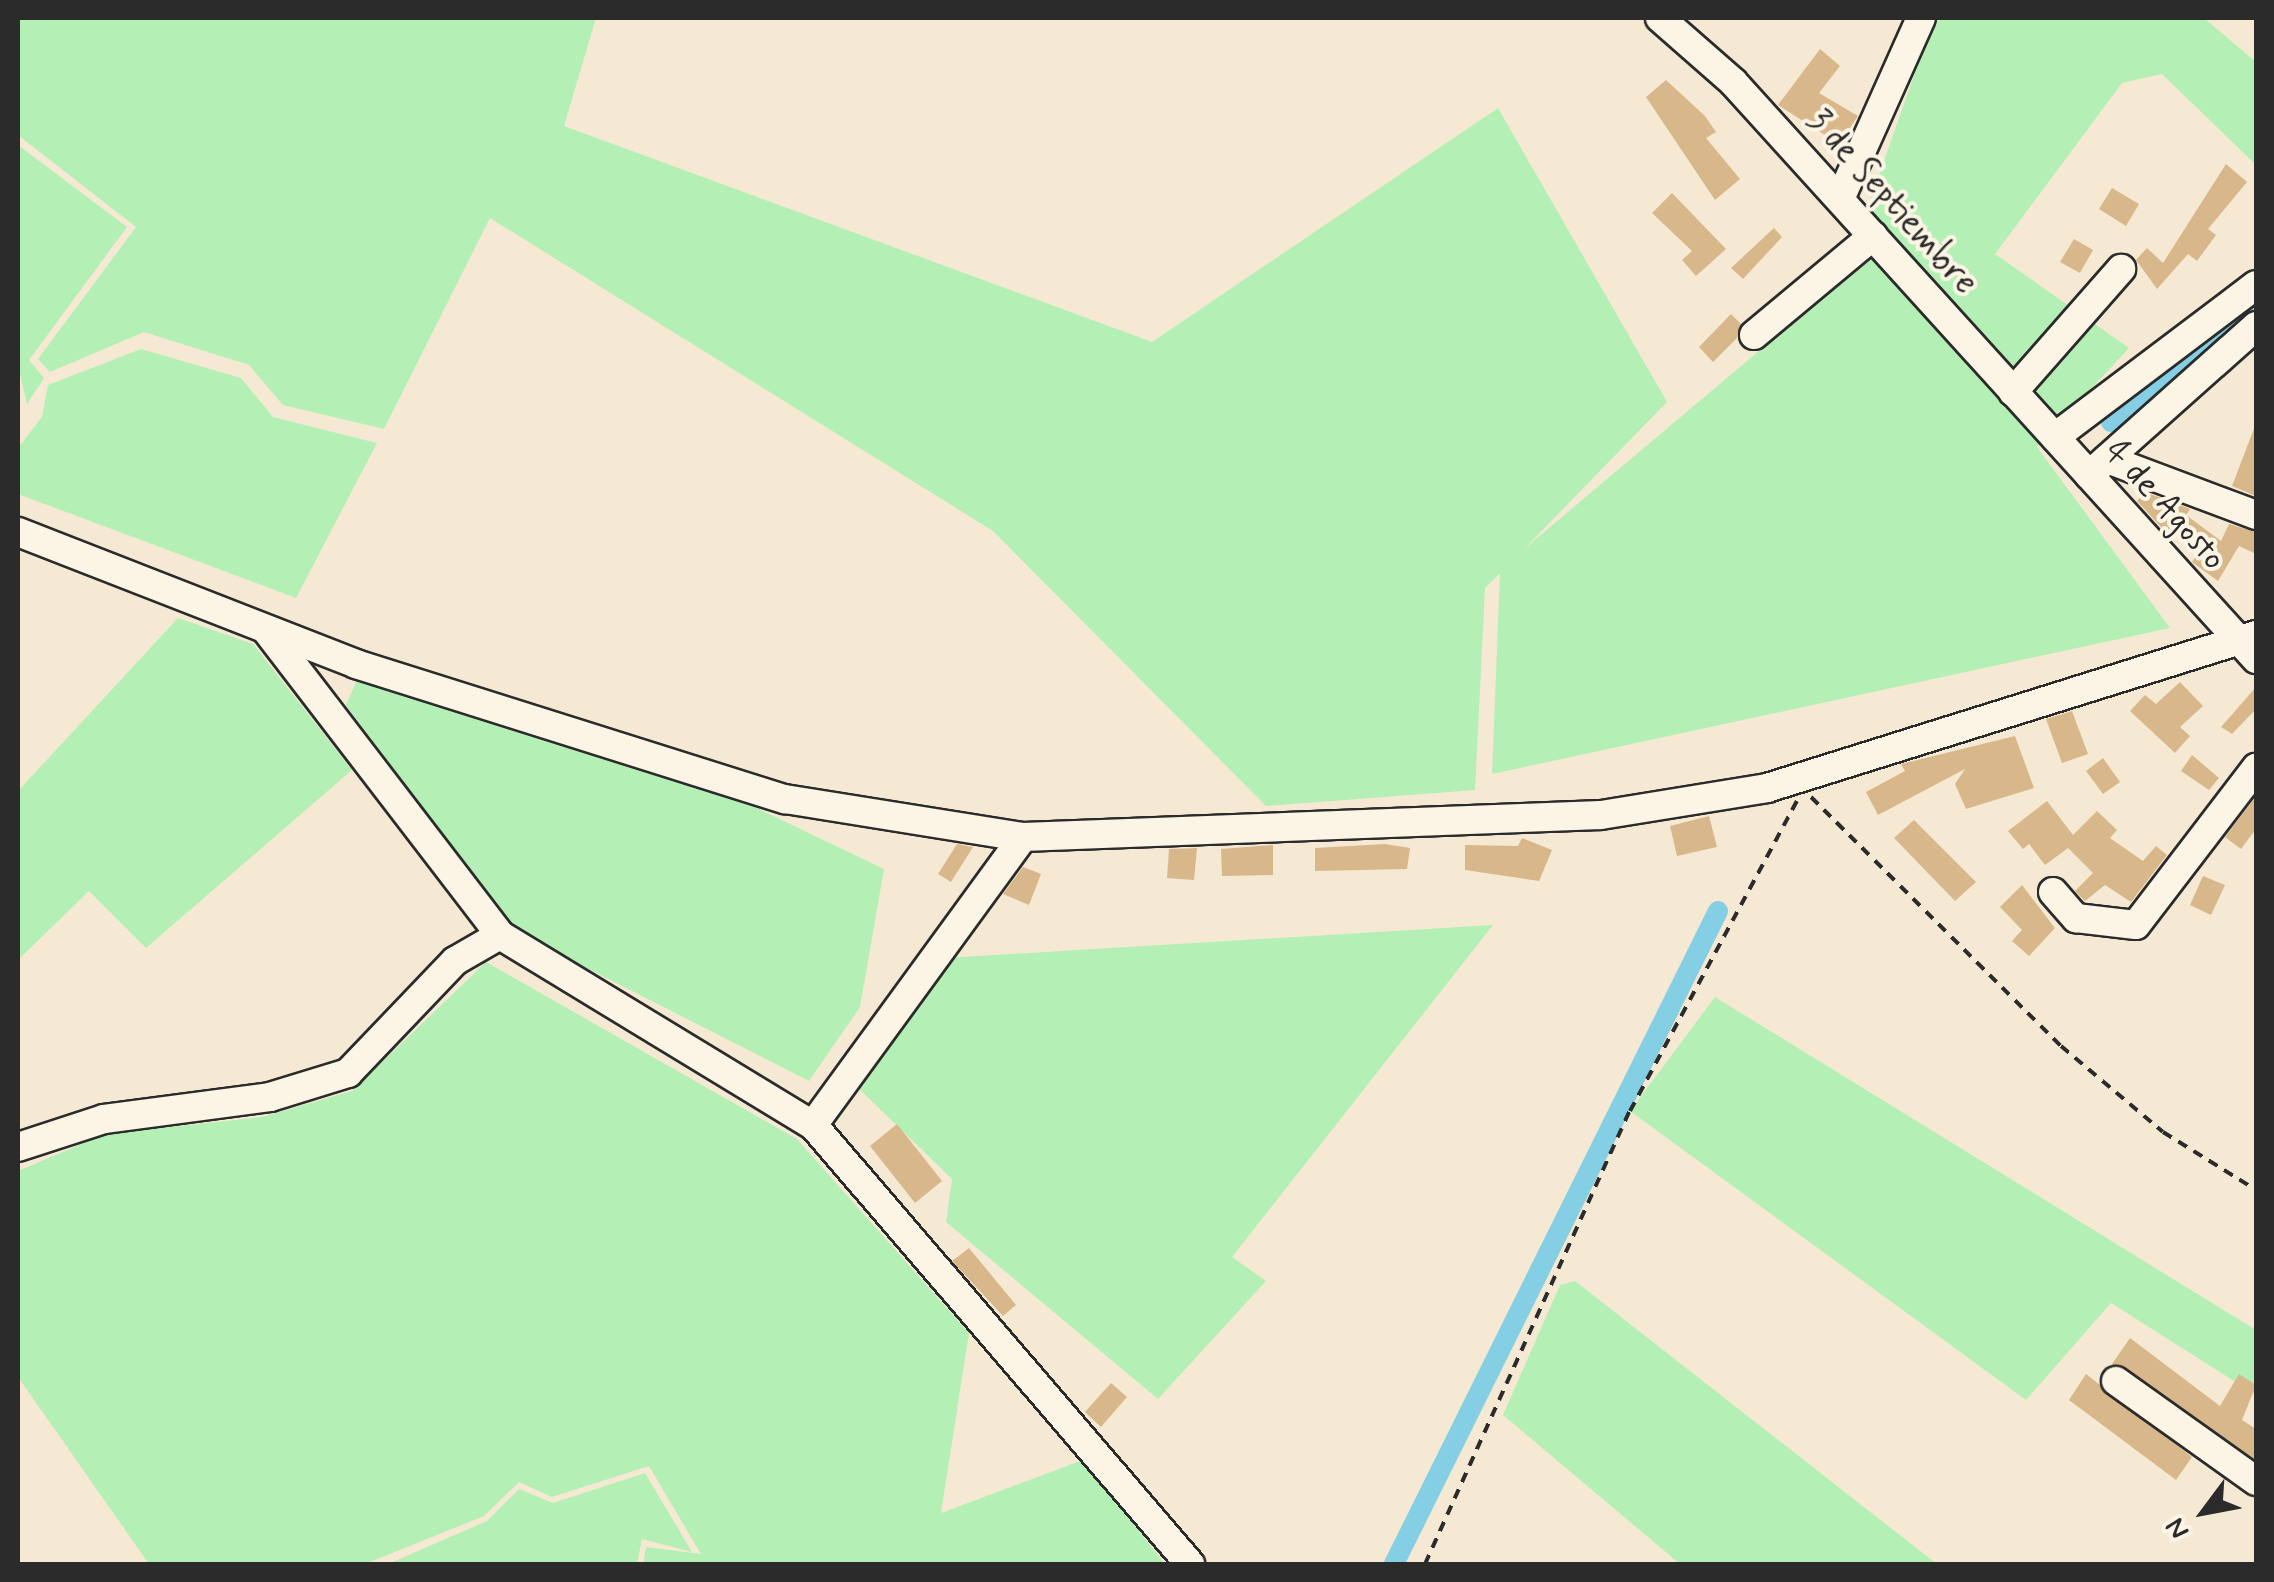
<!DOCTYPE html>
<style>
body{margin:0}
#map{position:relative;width:2274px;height:1582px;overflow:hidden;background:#f5e9d3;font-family:Mynerve,sans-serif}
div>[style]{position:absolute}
.green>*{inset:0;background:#b4f0b5}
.canal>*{height:20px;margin:-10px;padding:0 10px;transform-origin:10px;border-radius:10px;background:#84cfe3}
.building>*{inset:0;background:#d8b88b}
.path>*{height:4px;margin-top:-2px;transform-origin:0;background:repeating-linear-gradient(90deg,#2b2b2b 0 10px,transparent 0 18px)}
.roads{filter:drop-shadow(2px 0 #2b2b2b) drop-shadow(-2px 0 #2b2b2b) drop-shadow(0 2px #2b2b2b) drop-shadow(0 -2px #2b2b2b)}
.minor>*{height:28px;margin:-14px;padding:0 14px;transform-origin:14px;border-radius:14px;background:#fcf5e5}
span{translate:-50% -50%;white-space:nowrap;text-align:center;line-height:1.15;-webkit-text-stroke:8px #fcf5e5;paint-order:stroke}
.street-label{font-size:35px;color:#2b2b2b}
.frame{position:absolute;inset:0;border:20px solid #2b2b2b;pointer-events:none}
.north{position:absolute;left:2154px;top:1462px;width:100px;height:100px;-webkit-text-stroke:8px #fcf5e5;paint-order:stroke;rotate:238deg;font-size:28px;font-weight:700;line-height:40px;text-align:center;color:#2b2b2b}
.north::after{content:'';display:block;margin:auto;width:35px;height:45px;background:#2b2b2b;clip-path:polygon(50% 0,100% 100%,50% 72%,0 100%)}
</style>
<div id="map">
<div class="green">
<div style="clip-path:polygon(18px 18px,596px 18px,564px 126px,1152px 342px,1498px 108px,1667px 402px,1524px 549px,1842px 281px,1934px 18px,2204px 18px,2256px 62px,2256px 165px,2162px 74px,2122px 83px,1995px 254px,2129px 348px,2037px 447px,2170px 628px,1492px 774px,1500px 573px,1485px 588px,1475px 790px,1266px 806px,993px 531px,490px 218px,384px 429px,283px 405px,249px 365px,144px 332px,50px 372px,38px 359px,136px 227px,18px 135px)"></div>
<div style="clip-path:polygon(18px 145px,127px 227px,29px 360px,44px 378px,27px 404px,18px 365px)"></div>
<div style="clip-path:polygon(141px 349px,241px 378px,273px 417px,377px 443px,296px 598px,18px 494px,18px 448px,42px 417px,48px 385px)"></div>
<div style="clip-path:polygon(178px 618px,253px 644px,352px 770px,146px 948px,89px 891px,18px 960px,18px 791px)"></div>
<div style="clip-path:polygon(357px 680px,723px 792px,884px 869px,860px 1007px,809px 1081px,512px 930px,346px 705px)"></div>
<div style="clip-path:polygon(1493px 925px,1232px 1257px,1266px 1281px,1158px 1399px,946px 1222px,952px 1179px,850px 1080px,944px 958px)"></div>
<div style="clip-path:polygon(486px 962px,797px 1139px,969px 1333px,941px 1513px,1083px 1460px,1165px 1564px,643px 1564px,646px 1547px,701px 1554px,649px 1466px,552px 1497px,519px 1482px,484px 1516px,365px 1564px,149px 1564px,18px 1377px,18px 1171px,105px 1134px,262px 1117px,352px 1091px)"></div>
<div style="clip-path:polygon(1715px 997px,2256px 1330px,2256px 1395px,2111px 1303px,2026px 1400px,1630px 1111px)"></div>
<div style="clip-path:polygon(1575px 1281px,1883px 1522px,1937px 1564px,1680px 1564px,1503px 1415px,1560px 1285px)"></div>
<div style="clip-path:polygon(645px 1473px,692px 1552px,642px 1539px,637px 1564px,388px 1564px,487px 1521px,519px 1489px,553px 1503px)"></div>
</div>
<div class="canal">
<div style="left:2111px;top:422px;width:189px;rotate:-39.8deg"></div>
<div style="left:1394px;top:1564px;width:729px;rotate:-63.61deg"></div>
</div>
<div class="building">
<div style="clip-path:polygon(1820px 49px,1840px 66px,1819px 93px,1858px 116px,1839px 144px,1778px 105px)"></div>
<div style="clip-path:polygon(1666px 80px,1705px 116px,1716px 132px,1706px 138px,1740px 179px,1715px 200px,1646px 97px)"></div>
<div style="clip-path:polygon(2226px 164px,2247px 182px,2208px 229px,2216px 235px,2197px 261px,2188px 254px,2157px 289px,2136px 260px,2147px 248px,2163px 263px)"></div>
<div style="clip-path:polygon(2112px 188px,2139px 204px,2126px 226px,2099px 209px)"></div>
<div style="clip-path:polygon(1672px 193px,1726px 249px,1696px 276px,1682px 260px,1692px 251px,1652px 213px)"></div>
<div style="clip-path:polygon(1774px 228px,1782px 237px,1743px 279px,1731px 268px)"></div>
<div style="clip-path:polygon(2074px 239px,2093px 250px,2080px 273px,2060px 262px)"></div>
<div style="clip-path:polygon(1731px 314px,1741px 324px,1737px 338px,1713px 362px,1699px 347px)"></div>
<div style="clip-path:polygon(2255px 426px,2256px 426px,2256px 496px,2232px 486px)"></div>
<div style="clip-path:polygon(2145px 492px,2190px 509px,2186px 515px,2221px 541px,2229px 524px,2256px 532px,2256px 554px,2239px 546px,2218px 581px,2192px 562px,2200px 550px,2176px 532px,2172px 539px,2137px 501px)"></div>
<div style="clip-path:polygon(2180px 682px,2203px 706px,2180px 727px,2190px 736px,2175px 753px,2130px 711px,2145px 695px,2156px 704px)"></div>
<div style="clip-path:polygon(2256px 687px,2256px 709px,2232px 734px,2221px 727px)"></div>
<div style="clip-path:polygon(2072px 711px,2088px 754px,2062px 763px,2046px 719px)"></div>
<div style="clip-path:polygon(2015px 736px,2034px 788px,1966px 809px,1955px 784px,1965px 769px,1878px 815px,1866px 792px,1905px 771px,1901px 764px)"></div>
<div style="clip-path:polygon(2192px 755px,2219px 778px,2209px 790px,2181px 771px)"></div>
<div style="clip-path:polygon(2103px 758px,2120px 782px,2103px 794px,2086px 771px)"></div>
<div style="clip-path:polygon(2256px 796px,2256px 829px,2241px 849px,2225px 837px)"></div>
<div style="clip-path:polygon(2047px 801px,2073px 835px,2097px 811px,2117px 830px,2110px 838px,2143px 861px,2156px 846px,2167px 855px,2131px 902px,2105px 885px,2085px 901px,2075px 891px,2093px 873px,2068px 848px,2045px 865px,2029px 844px,2023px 849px,2008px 831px)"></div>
<div style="clip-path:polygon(1709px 816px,1717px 847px,1677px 856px,1670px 826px)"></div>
<div style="clip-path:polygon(1914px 820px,1976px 882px,1955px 901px,1894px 838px)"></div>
<div style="clip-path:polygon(1522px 838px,1552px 850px,1539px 881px,1465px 870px,1465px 845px,1518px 846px)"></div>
<div style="clip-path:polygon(957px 844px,973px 847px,951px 882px,938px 874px)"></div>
<div style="clip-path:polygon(1273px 845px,1273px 875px,1222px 876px,1221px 849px)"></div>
<div style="clip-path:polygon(1197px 848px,1194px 880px,1167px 878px,1169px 849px)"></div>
<div style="clip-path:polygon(1315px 848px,1385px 844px,1410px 848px,1407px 869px,1315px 871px)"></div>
<div style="clip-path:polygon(1023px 867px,1041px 874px,1029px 905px,1003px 894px)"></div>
<div style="clip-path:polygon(2203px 876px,2225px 885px,2211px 915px,2190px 905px)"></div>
<div style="clip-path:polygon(2022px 885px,2055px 928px,2029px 956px,2012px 941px,2022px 930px,2000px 907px)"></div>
<div style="clip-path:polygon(897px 1124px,942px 1181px,915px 1203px,870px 1146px)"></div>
<div style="clip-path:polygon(969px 1248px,1016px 1305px,1003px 1316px,952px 1261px)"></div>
<div style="clip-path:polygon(2130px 1338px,2220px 1406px,2239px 1374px,2256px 1385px,2242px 1420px,2256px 1429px,2256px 1460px,2112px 1364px)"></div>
<div style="clip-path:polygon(2086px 1374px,2192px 1457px,2176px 1480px,2069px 1400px)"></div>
<div style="clip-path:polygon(1111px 1383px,1127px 1397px,1101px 1427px,1085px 1412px)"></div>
</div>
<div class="path">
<div style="left:1811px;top:797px;width:353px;rotate:44.9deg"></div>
<div style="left:2061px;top:1046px;width:133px;rotate:40.1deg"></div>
<div style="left:2163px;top:1132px;width:110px;rotate:31.9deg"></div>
<div style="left:1425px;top:1564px;width:497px;rotate:-65.7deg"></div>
<div style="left:1630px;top:1111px;width:352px;rotate:-61.7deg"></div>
</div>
<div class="roads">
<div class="minor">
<div style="left:1660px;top:18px;width:97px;rotate:41.2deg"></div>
<div style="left:1733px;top:82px;width:779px;rotate:47.81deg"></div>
<div style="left:1840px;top:199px;width:198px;rotate:-65.9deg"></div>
<div style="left:1754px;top:335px;width:155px;rotate:-39.8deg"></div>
<div style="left:2013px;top:392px;width:164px;rotate:-48.7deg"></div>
<div style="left:2055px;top:437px;width:252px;rotate:-37.1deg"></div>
<div style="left:2107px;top:459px;width:159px;rotate:20.6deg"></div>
<div style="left:2089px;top:475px;width:224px;rotate:-41.7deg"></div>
<div style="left:18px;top:532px;width:363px;rotate:21.3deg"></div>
<div style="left:356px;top:664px;width:450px;rotate:17.5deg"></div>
<div style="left:785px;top:799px;width:241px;rotate:9.1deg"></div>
<div style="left:1023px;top:837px;width:578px;rotate:-2.18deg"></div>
<div style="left:1601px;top:815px;width:168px;rotate:-9.2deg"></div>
<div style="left:1767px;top:788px;width:512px;rotate:-17.37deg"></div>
<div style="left:267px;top:631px;width:383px;rotate:52.5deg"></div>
<div style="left:500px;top:935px;width:366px;rotate:31.3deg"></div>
<div style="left:813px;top:1125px;width:579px;rotate:49.35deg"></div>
<div style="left:2053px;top:892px;width:35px;rotate:49deg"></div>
<div style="left:2076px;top:918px;width:60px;rotate:6.7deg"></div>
<div style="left:2136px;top:925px;width:198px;rotate:-52.6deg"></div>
<div style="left:813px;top:1125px;width:356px;rotate:-53.9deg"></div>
<div style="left:18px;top:1147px;width:90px;rotate:-18deg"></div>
<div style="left:104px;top:1119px;width:167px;rotate:-7.5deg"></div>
<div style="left:270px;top:1097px;width:82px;rotate:-17.1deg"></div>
<div style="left:348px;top:1073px;width:155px;rotate:-46.3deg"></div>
<div style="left:455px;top:961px;width:52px;rotate:-30deg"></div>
<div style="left:2116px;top:1381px;width:172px;rotate:35.5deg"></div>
</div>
</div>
<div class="street-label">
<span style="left:1892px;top:202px;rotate:48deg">3 de Septiembre</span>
<span style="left:2165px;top:505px;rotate:48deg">4 de Agosto</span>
</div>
<div class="frame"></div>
<div class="north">N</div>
</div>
